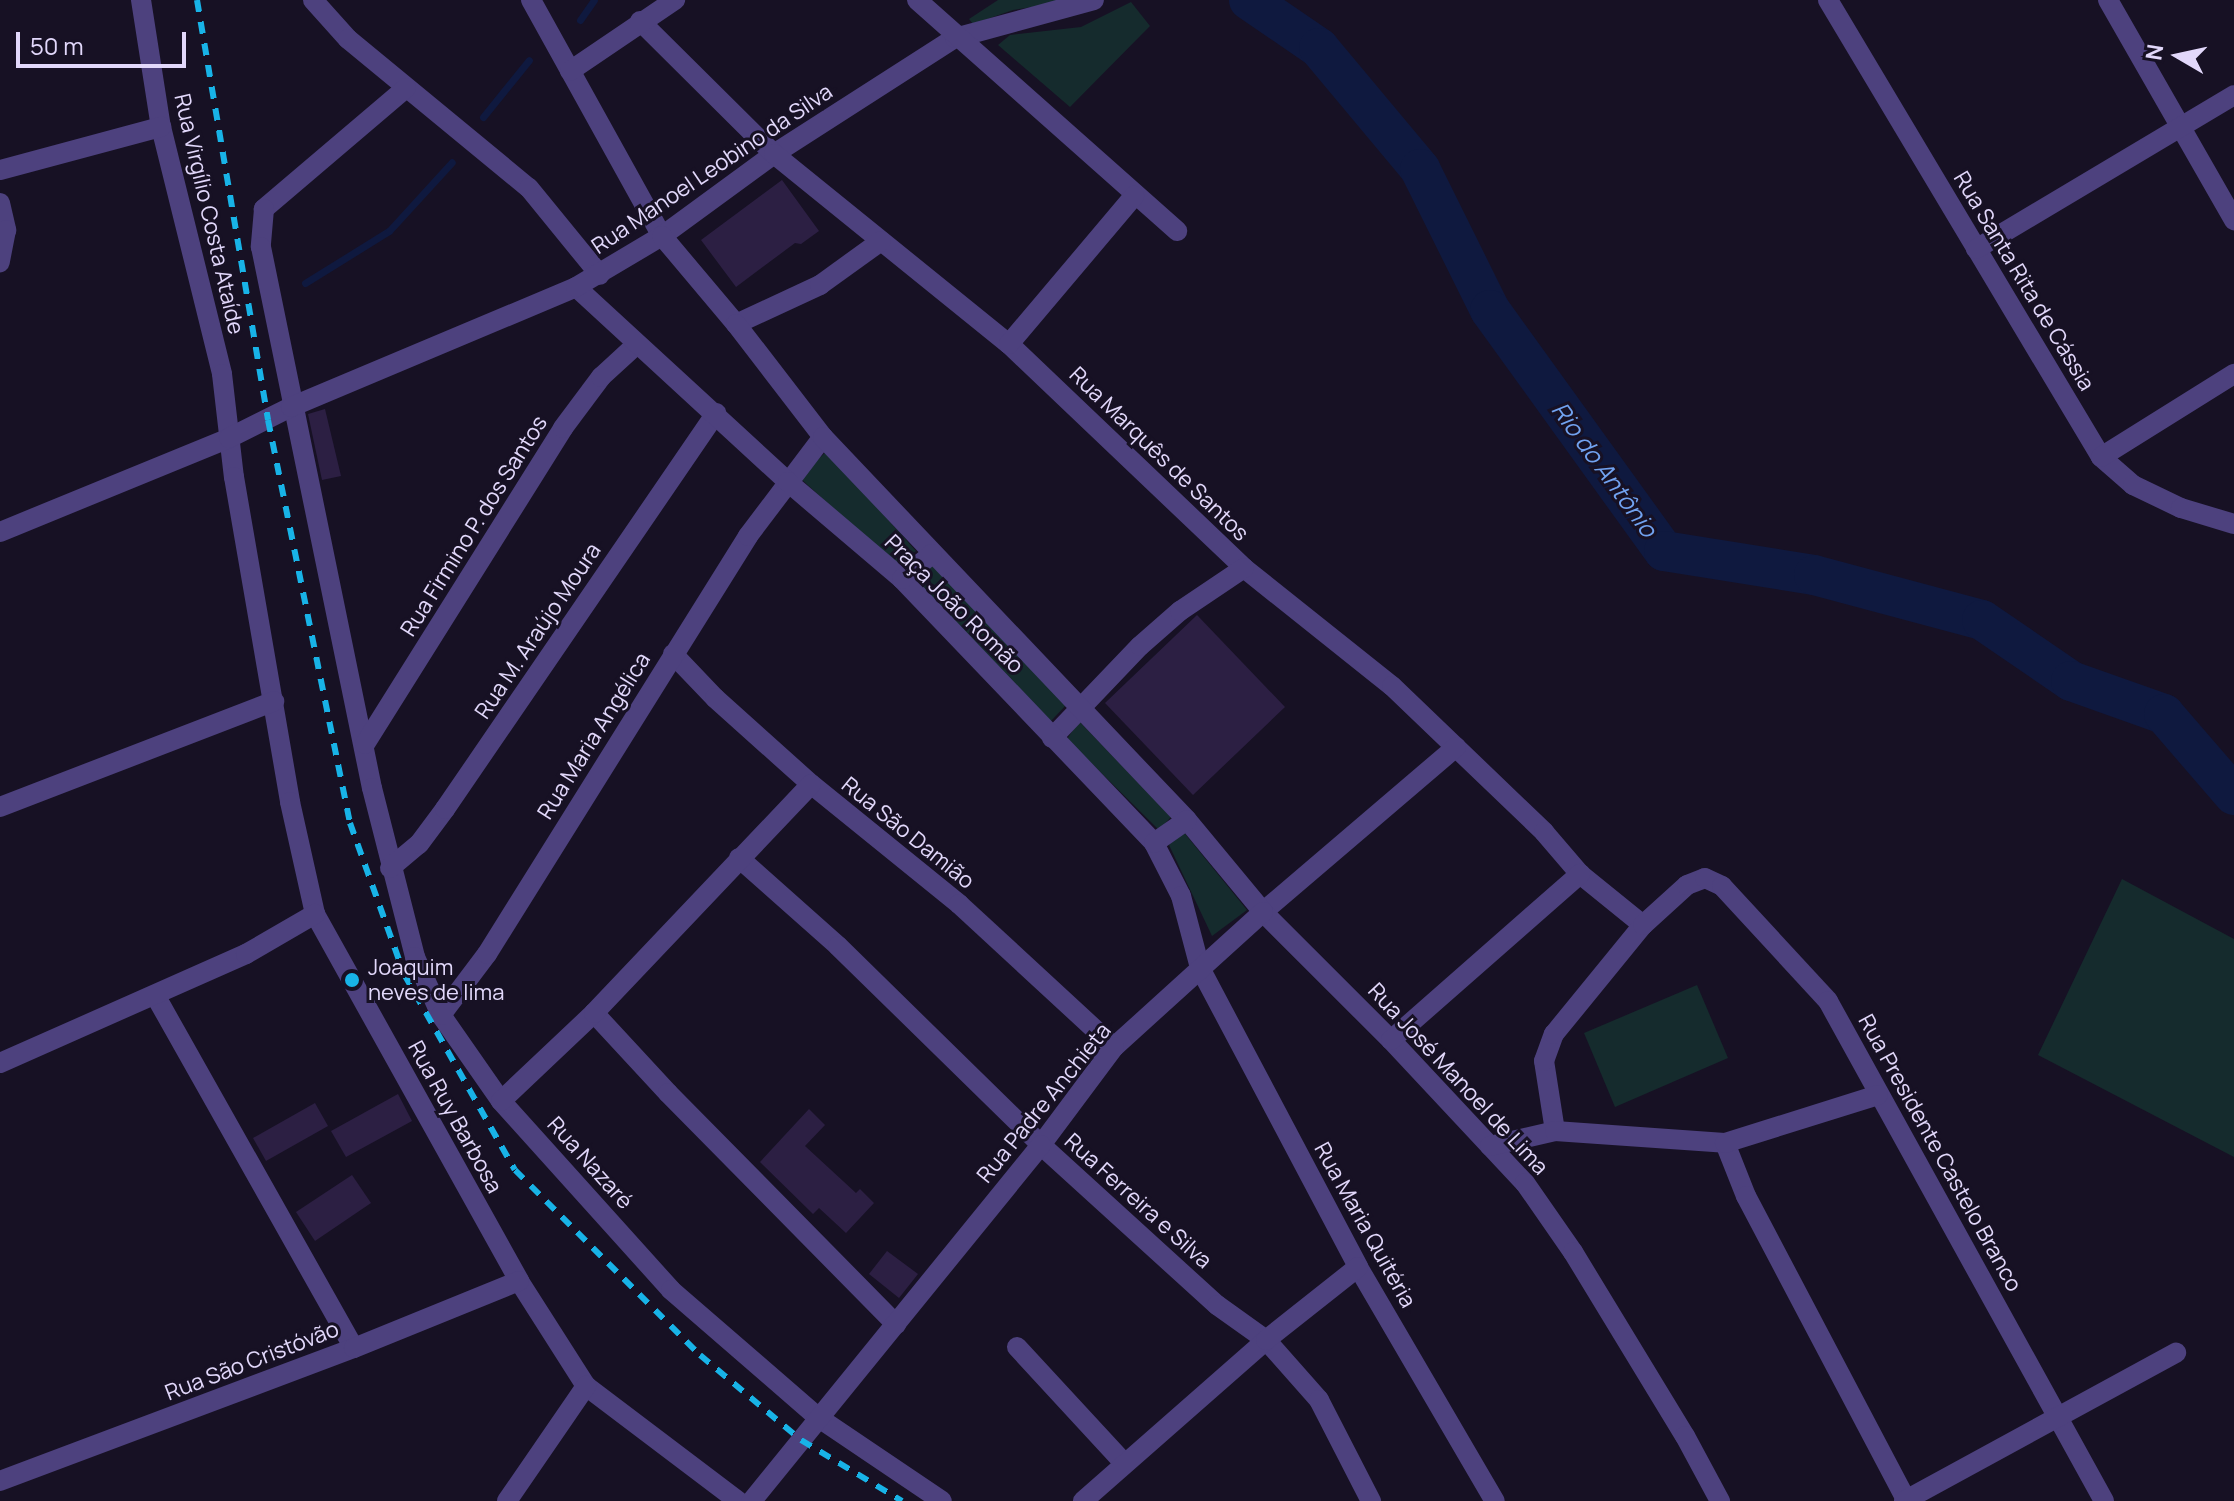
<!DOCTYPE html>
<meta charset="utf-8">
<style>
body{margin:0}
#map{position:relative;width:2234px;height:1501px;overflow:hidden;background:#171124;font-family:Manrope,sans-serif}
div>[style]{position:absolute}
.green>*{inset:0;background:#152b2d}
.stream>*{height:7px;margin:-3.5px;padding:0 3.5px;transform-origin:3.5px;border-radius:3.5px;background:#0f193f}
.river>*{height:40px;margin:-20px;padding:0 20px;transform-origin:20px;border-radius:20px;background:#0f193f}
.building>*{inset:0;background:#2c1f43}
.minor>*{height:20px;margin:-10px;padding:0 10px;transform-origin:10px;border-radius:10px;background:#4d417e}
.tertiary>*{height:20px;margin:-10px;padding:0 10px;transform-origin:10px;border-radius:10px;background:#4d417e}
.rail>*{height:6px;margin-top:-3px;transform-origin:0;background:repeating-linear-gradient(90deg,#18b3e7 0 12px,transparent 0 22px)}
.dots>*{width:22px;height:22px;translate:-50% -50%;box-sizing:border-box;border:4px solid #171124;border-radius:50%}
span{translate:-50% -50%;white-space:nowrap;text-align:center;line-height:1.15;-webkit-text-stroke:6px #171124;paint-order:stroke}
.street-label{font-size:22px;color:#e2d8fb}
.poi-label{font-size:22px;color:#e2d8fb}
.left{translate:0 -50%;text-align:left}
.water-label{font-size:24px;color:#71a2f0;font-style:italic}
.north{position:absolute;left:2138px;top:16px;width:80px;height:80px;-webkit-text-stroke:6px #171124;paint-order:stroke;rotate:279deg;font-size:22px;font-weight:700;line-height:32px;text-align:center;color:#e2d8fb}
.north::after{content:'';display:block;margin:auto;width:28px;height:36px;background:#e2d8fb;clip-path:polygon(50% 0,100% 100%,50% 72%,0 100%)}
.scale{position:absolute;left:16px;top:32px;width:170px;height:36px;box-sizing:border-box;border:4px solid #e2d8fb;border-top:0;padding-left:10px;font-size:24px;line-height:28px;white-space:nowrap;color:#e2d8fb;-webkit-text-stroke:6px #171124;paint-order:stroke}
</style>
<div id="map">
<div class="green">
<div style="clip-path:polygon(998px 0,1077px 0,1013px 10px,973px 24px,969px 19px)"></div>
<div style="clip-path:polygon(1131px 2px,1150px 26px,1070px 107px,998px 45px,1010px 35px,1081px 27px)"></div>
<div style="clip-path:polygon(827px 451px,916px 551px,896px 566px,799px 477px)"></div>
<div style="clip-path:polygon(931px 562px,1067px 704px,1051px 721px,914px 580px)"></div>
<div style="clip-path:polygon(1079px 721px,1171px 817px,1159px 830px,1067px 739px)"></div>
<div style="clip-path:polygon(1182px 830px,1247px 910px,1212px 936px,1169px 845px)"></div>
<div style="clip-path:polygon(2122px 879px,2234px 939px,2234px 1157px,2038px 1055px)"></div>
<div style="clip-path:polygon(1697px 985px,1728px 1058px,1615px 1107px,1584px 1033px)"></div>
</div>
<div class="stream">
<div style="left:580px;top:20px;width:24px;rotate:-55deg"></div>
<div style="left:483px;top:117px;width:73px;rotate:-51.1deg"></div>
<div style="left:305px;top:283px;width:99px;rotate:-31.8deg"></div>
<div style="left:389px;top:231px;width:93px;rotate:-47.6deg"></div>
</div>
<div class="river">
<div style="left:1249px;top:0;width:85px;rotate:34.4deg"></div>
<div style="left:1319px;top:48px;width:158px;rotate:50.1deg"></div>
<div style="left:1420px;top:169px;width:157px;rotate:63.6deg"></div>
<div style="left:1490px;top:310px;width:297px;rotate:54.2deg"></div>
<div style="left:1664px;top:551px;width:152px;rotate:9.1deg"></div>
<div style="left:1814px;top:575px;width:174px;rotate:15deg"></div>
<div style="left:1982px;top:620px;width:108px;rotate:34.4deg"></div>
<div style="left:2071px;top:681px;width:99px;rotate:19.5deg"></div>
<div style="left:2164px;top:714px;width:107px;rotate:49.2deg"></div>
</div>
<div class="building">
<div style="clip-path:polygon(782px 180px,819px 231px,801px 244px,795px 243px,736px 287px,701px 240px)"></div>
<div style="clip-path:polygon(325px 409px,341px 476px,322px 480px,308px 414px)"></div>
<div style="clip-path:polygon(1197px 615px,1285px 707px,1193px 795px,1105px 703px)"></div>
<div style="clip-path:polygon(398px 1094px,412px 1121px,346px 1157px,331px 1131px)"></div>
<div style="clip-path:polygon(315px 1103px,328px 1126px,266px 1161px,253px 1138px)"></div>
<div style="clip-path:polygon(809px 1109px,825px 1125px,805px 1146px,856px 1193px,860px 1189px,874px 1203px,846px 1233px,819px 1208px,813px 1214px,760px 1162px)"></div>
<div style="clip-path:polygon(352px 1175px,371px 1203px,315px 1241px,296px 1212px)"></div>
<div style="clip-path:polygon(887px 1251px,918px 1274px,899px 1298px,869px 1274px)"></div>
</div>
<div class="minor">
<div style="left:141px;top:0;width:129px;rotate:81.1deg"></div>
<div style="left:161px;top:127px;width:254px;rotate:76.1deg"></div>
<div style="left:222px;top:374px;width:104px;rotate:83.4deg"></div>
<div style="left:234px;top:477px;width:330px;rotate:80.2deg"></div>
<div style="left:290px;top:802px;width:115px;rotate:77.4deg"></div>
<div style="left:315px;top:914px;width:420px;rotate:60.9deg"></div>
<div style="left:519px;top:1281px;width:125px;rotate:57.5deg"></div>
<div style="left:586px;top:1386px;width:191px;rotate:37.1deg"></div>
<div style="left:313px;top:0;width:52px;rotate:48.1deg"></div>
<div style="left:348px;top:39px;width:234px;rotate:39.5deg"></div>
<div style="left:529px;top:188px;width:112px;rotate:50.8deg"></div>
<div style="left:531px;top:0;width:270px;rotate:61deg"></div>
<div style="left:662px;top:236px;width:139px;rotate:-36.2deg"></div>
<div style="left:774px;top:154px;width:215px;rotate:-32.7deg"></div>
<div style="left:955px;top:38px;width:144px;rotate:-15.3deg"></div>
<div style="left:917px;top:0;width:348px;rotate:41.6deg"></div>
<div style="left:1828px;top:0;width:532px;rotate:59.15deg"></div>
<div style="left:2101px;top:457px;width:43px;rotate:41.2deg"></div>
<div style="left:2133px;top:485px;width:53px;rotate:25.6deg"></div>
<div style="left:2181px;top:508px;width:55px;rotate:16.8deg"></div>
<div style="left:2108px;top:0;width:254px;rotate:60.2deg"></div>
<div style="left:640px;top:21px;width:189px;rotate:44.8deg"></div>
<div style="left:774px;top:154px;width:302px;rotate:39deg"></div>
<div style="left:1009px;top:344px;width:325px;rotate:43.6deg"></div>
<div style="left:1244px;top:568px;width:189px;rotate:38.6deg"></div>
<div style="left:1392px;top:686px;width:211px;rotate:43.8deg"></div>
<div style="left:1544px;top:832px;width:55px;rotate:49.4deg"></div>
<div style="left:1580px;top:874px;width:81px;rotate:39deg"></div>
<div style="left:570px;top:71px;width:127px;rotate:-34.1deg"></div>
<div style="left:406px;top:88px;width:187px;rotate:139.6deg"></div>
<div style="left:264px;top:209px;width:38px;rotate:95deg"></div>
<div style="left:261px;top:247px;width:552px;rotate:78.41deg"></div>
<div style="left:372px;top:788px;width:174px;rotate:75.7deg"></div>
<div style="left:415px;top:957px;width:64px;rotate:65.9deg"></div>
<div style="left:441px;top:1015px;width:105px;rotate:55.1deg"></div>
<div style="left:501px;top:1101px;width:254px;rotate:48deg"></div>
<div style="left:671px;top:1290px;width:196px;rotate:40.9deg"></div>
<div style="left:819px;top:1418px;width:148px;rotate:34deg"></div>
<div style="left:0;top:170px;width:167px;rotate:-15deg"></div>
<div style="left:0;top:203px;width:28px;rotate:77deg"></div>
<div style="left:6px;top:230px;width:33px;rotate:101deg"></div>
<div style="left:1976px;top:249px;width:300px;rotate:-30.8deg"></div>
<div style="left:736px;top:324px;width:93px;rotate:-24.9deg"></div>
<div style="left:820px;top:285px;width:75px;rotate:-35.8deg"></div>
<div style="left:1009px;top:344px;width:194px;rotate:-49.8deg"></div>
<div style="left:2101px;top:457px;width:157px;rotate:-32deg"></div>
<div style="left:673px;top:654px;width:61px;rotate:46.3deg"></div>
<div style="left:715px;top:698px;width:129px;rotate:41.9deg"></div>
<div style="left:811px;top:784px;width:191px;rotate:39deg"></div>
<div style="left:959px;top:904px;width:211px;rotate:42.7deg"></div>
<div style="left:1052px;top:738px;width:127px;rotate:-46.3deg"></div>
<div style="left:1140px;top:646px;width:53px;rotate:-41.2deg"></div>
<div style="left:1180px;top:611px;width:77px;rotate:-33.9deg"></div>
<div style="left:365px;top:744px;width:373px;rotate:-57.9deg"></div>
<div style="left:563px;top:428px;width:64px;rotate:-53.3deg"></div>
<div style="left:601px;top:377px;width:49px;rotate:-42.5deg"></div>
<div style="left:1456px;top:747px;width:254px;rotate:139.5deg"></div>
<div style="left:1263px;top:912px;width:181px;rotate:45deg"></div>
<div style="left:1391px;top:1040px;width:196px;rotate:46.9deg"></div>
<div style="left:1525px;top:1183px;width:84px;rotate:55.2deg"></div>
<div style="left:1573px;top:1252px;width:215px;rotate:58.7deg"></div>
<div style="left:1685px;top:1436px;width:74px;rotate:61.7deg"></div>
<div style="left:0;top:807px;width:294px;rotate:-21.1deg"></div>
<div style="left:739px;top:858px;width:132px;rotate:41.6deg"></div>
<div style="left:838px;top:946px;width:284px;rotate:44.4deg"></div>
<div style="left:1041px;top:1145px;width:238px;rotate:42.3deg"></div>
<div style="left:1217px;top:1305px;width:60px;rotate:35.5deg"></div>
<div style="left:1266px;top:1340px;width:80px;rotate:48.5deg"></div>
<div style="left:1319px;top:1400px;width:114px;rotate:62.8deg"></div>
<div style="left:390px;top:868px;width:38px;rotate:-40deg"></div>
<div style="left:419px;top:844px;width:44px;rotate:-53.4deg"></div>
<div style="left:445px;top:809px;width:480px;rotate:-55.6deg"></div>
<div style="left:1200px;top:968px;width:338px;rotate:62.1deg"></div>
<div style="left:1358px;top:1267px;width:271px;rotate:59.7deg"></div>
<div style="left:155px;top:995px;width:405px;rotate:60.6deg"></div>
<div style="left:594px;top:1013px;width:109px;rotate:47.2deg"></div>
<div style="left:668px;top:1093px;width:325px;rotate:45.4deg"></div>
<div style="left:441px;top:1015px;width:76px;rotate:-53deg"></div>
<div style="left:487px;top:954px;width:493px;rotate:-58deg"></div>
<div style="left:748px;top:536px;width:124px;rotate:-52.9deg"></div>
<div style="left:1391px;top:1040px;width:252px;rotate:-41.3deg"></div>
<div style="left:0;top:1063px;width:269px;rotate:-23.9deg"></div>
<div style="left:246px;top:954px;width:80px;rotate:-30.1deg"></div>
<div style="left:501px;top:1101px;width:128px;rotate:-43.4deg"></div>
<div style="left:594px;top:1013px;width:315px;rotate:-46.5deg"></div>
<div style="left:1555px;top:1131px;width:71px;rotate:-98.9deg"></div>
<div style="left:1544px;top:1061px;width:29px;rotate:-70deg"></div>
<div style="left:1554px;top:1034px;width:141px;rotate:-50.8deg"></div>
<div style="left:1643px;top:925px;width:59px;rotate:-42.3deg"></div>
<div style="left:1687px;top:885px;width:19px;rotate:-21deg"></div>
<div style="left:1705px;top:878px;width:19px;rotate:25deg"></div>
<div style="left:1722px;top:886px;width:156px;rotate:47.3deg"></div>
<div style="left:1828px;top:1001px;width:571px;rotate:61.1deg"></div>
<div style="left:1725px;top:1143px;width:57px;rotate:68.4deg"></div>
<div style="left:1746px;top:1196px;width:344px;rotate:62.2deg"></div>
<div style="left:1490px;top:1146px;width:67px;rotate:-13deg"></div>
<div style="left:1555px;top:1131px;width:170px;rotate:4deg"></div>
<div style="left:1725px;top:1143px;width:160px;rotate:-17.4deg"></div>
<div style="left:1017px;top:1347px;width:158px;rotate:47.3deg"></div>
<div style="left:0;top:1481px;width:378px;rotate:-20.6deg"></div>
<div style="left:354px;top:1348px;width:178px;rotate:-22.1deg"></div>
<div style="left:507px;top:1501px;width:140px;rotate:-55.5deg"></div>
<div style="left:1083px;top:1501px;width:244px;rotate:-41.3deg"></div>
<div style="left:1266px;top:1340px;width:117px;rotate:-38.4deg"></div>
<div style="left:1904px;top:1501px;width:310px;rotate:-28.6deg"></div>
</div>
<div class="tertiary">
<div style="left:576px;top:287px;width:288px;rotate:42.6deg"></div>
<div style="left:788px;top:482px;width:150px;rotate:40.4deg"></div>
<div style="left:902px;top:579px;width:365px;rotate:46.3deg"></div>
<div style="left:1154px;top:843px;width:59px;rotate:63deg"></div>
<div style="left:1181px;top:896px;width:74px;rotate:75.2deg"></div>
<div style="left:0;top:532px;width:248px;rotate:-22.3deg"></div>
<div style="left:229px;top:438px;width:69px;rotate:-26.6deg"></div>
<div style="left:291px;top:407px;width:309px;rotate:-22.8deg"></div>
<div style="left:576px;top:287px;width:100px;rotate:-30.7deg"></div>
<div style="left:662px;top:236px;width:115px;rotate:49.9deg"></div>
<div style="left:736px;top:324px;width:143px;rotate:52.4deg"></div>
<div style="left:823px;top:437px;width:528px;rotate:46.46deg"></div>
<div style="left:1187px;top:820px;width:119px;rotate:50.4deg"></div>
<div style="left:1263px;top:912px;width:201px;rotate:137.8deg"></div>
<div style="left:1114px;top:1047px;width:122px;rotate:126.7deg"></div>
<div style="left:1041px;top:1145px;width:459px;rotate:129.1deg"></div>
<div style="left:902px;top:579px;width:39px;rotate:-40deg"></div>
<div style="left:1154px;top:843px;width:40px;rotate:-34.9deg"></div>
</div>
<div class="rail">
<div style="left:197px;top:0;width:426px;rotate:80.4deg"></div>
<div style="left:268px;top:420px;width:411px;rotate:78.5deg"></div>
<div style="left:350px;top:823px;width:160px;rotate:70.3deg"></div>
<div style="left:404px;top:974px;width:225px;rotate:60.5deg"></div>
<div style="left:515px;top:1170px;width:262px;rotate:45deg"></div>
<div style="left:700px;top:1355px;width:132px;rotate:40.1deg"></div>
<div style="left:801px;top:1440px;width:118px;rotate:31.1deg"></div>
</div>
<div class="dots">
<div style="left:352px;top:980px;background:#18b3e7"></div>
</div>
<div class="street-label">
<span style="left:712px;top:169px;rotate:-34deg">Rua Manoel Leobino da Silva</span>
<span style="left:209px;top:214px;rotate:77deg">Rua Virgílio Costa Ataíde</span>
<span style="left:2024px;top:281px;rotate:59deg">Rua Santa Rita de Cássia</span>
<span style="left:1159px;top:454px;rotate:44deg">Rua Marquês de Santos</span>
<span style="left:474px;top:526px;rotate:-58deg">Rua Firmino P. dos Santos</span>
<span style="left:954px;top:604px;rotate:45deg">Praça João Romão</span>
<span style="left:538px;top:631px;rotate:-56deg">Rua M. Araújo Moura</span>
<span style="left:594px;top:736px;rotate:-58deg">Rua Maria Angélica</span>
<span style="left:908px;top:833px;rotate:39deg">Rua São Damião</span>
<span style="left:1458px;top:1079px;rotate:47deg">Rua José Manoel de Lima</span>
<span style="left:1044px;top:1103px;rotate:-51deg">Rua Padre Anchieta</span>
<span style="left:455px;top:1117px;rotate:61deg">Rua Ruy Barbosa</span>
<span style="left:1940px;top:1153px;rotate:61deg">Rua Presidente Castelo Branco</span>
<span style="left:590px;top:1163px;rotate:48deg">Rua Nazaré</span>
<span style="left:1138px;top:1201px;rotate:42deg">Rua Ferreira e Silva</span>
<span style="left:1365px;top:1225px;rotate:61deg">Rua Maria Quitéria</span>
<span style="left:252px;top:1361px;rotate:-21deg">Rua São Cristóvão</span>
</div>
<div class="poi-label">
<span class="left" style="left:368px;top:980px">Joaquim<br>neves de lima</span>
</div>
<div class="water-label">
<span style="left:1605px;top:469px;rotate:54deg">Rio do Antônio</span>
</div>
<div class="north">N</div>
<div class="scale">50 m</div>
</div>
